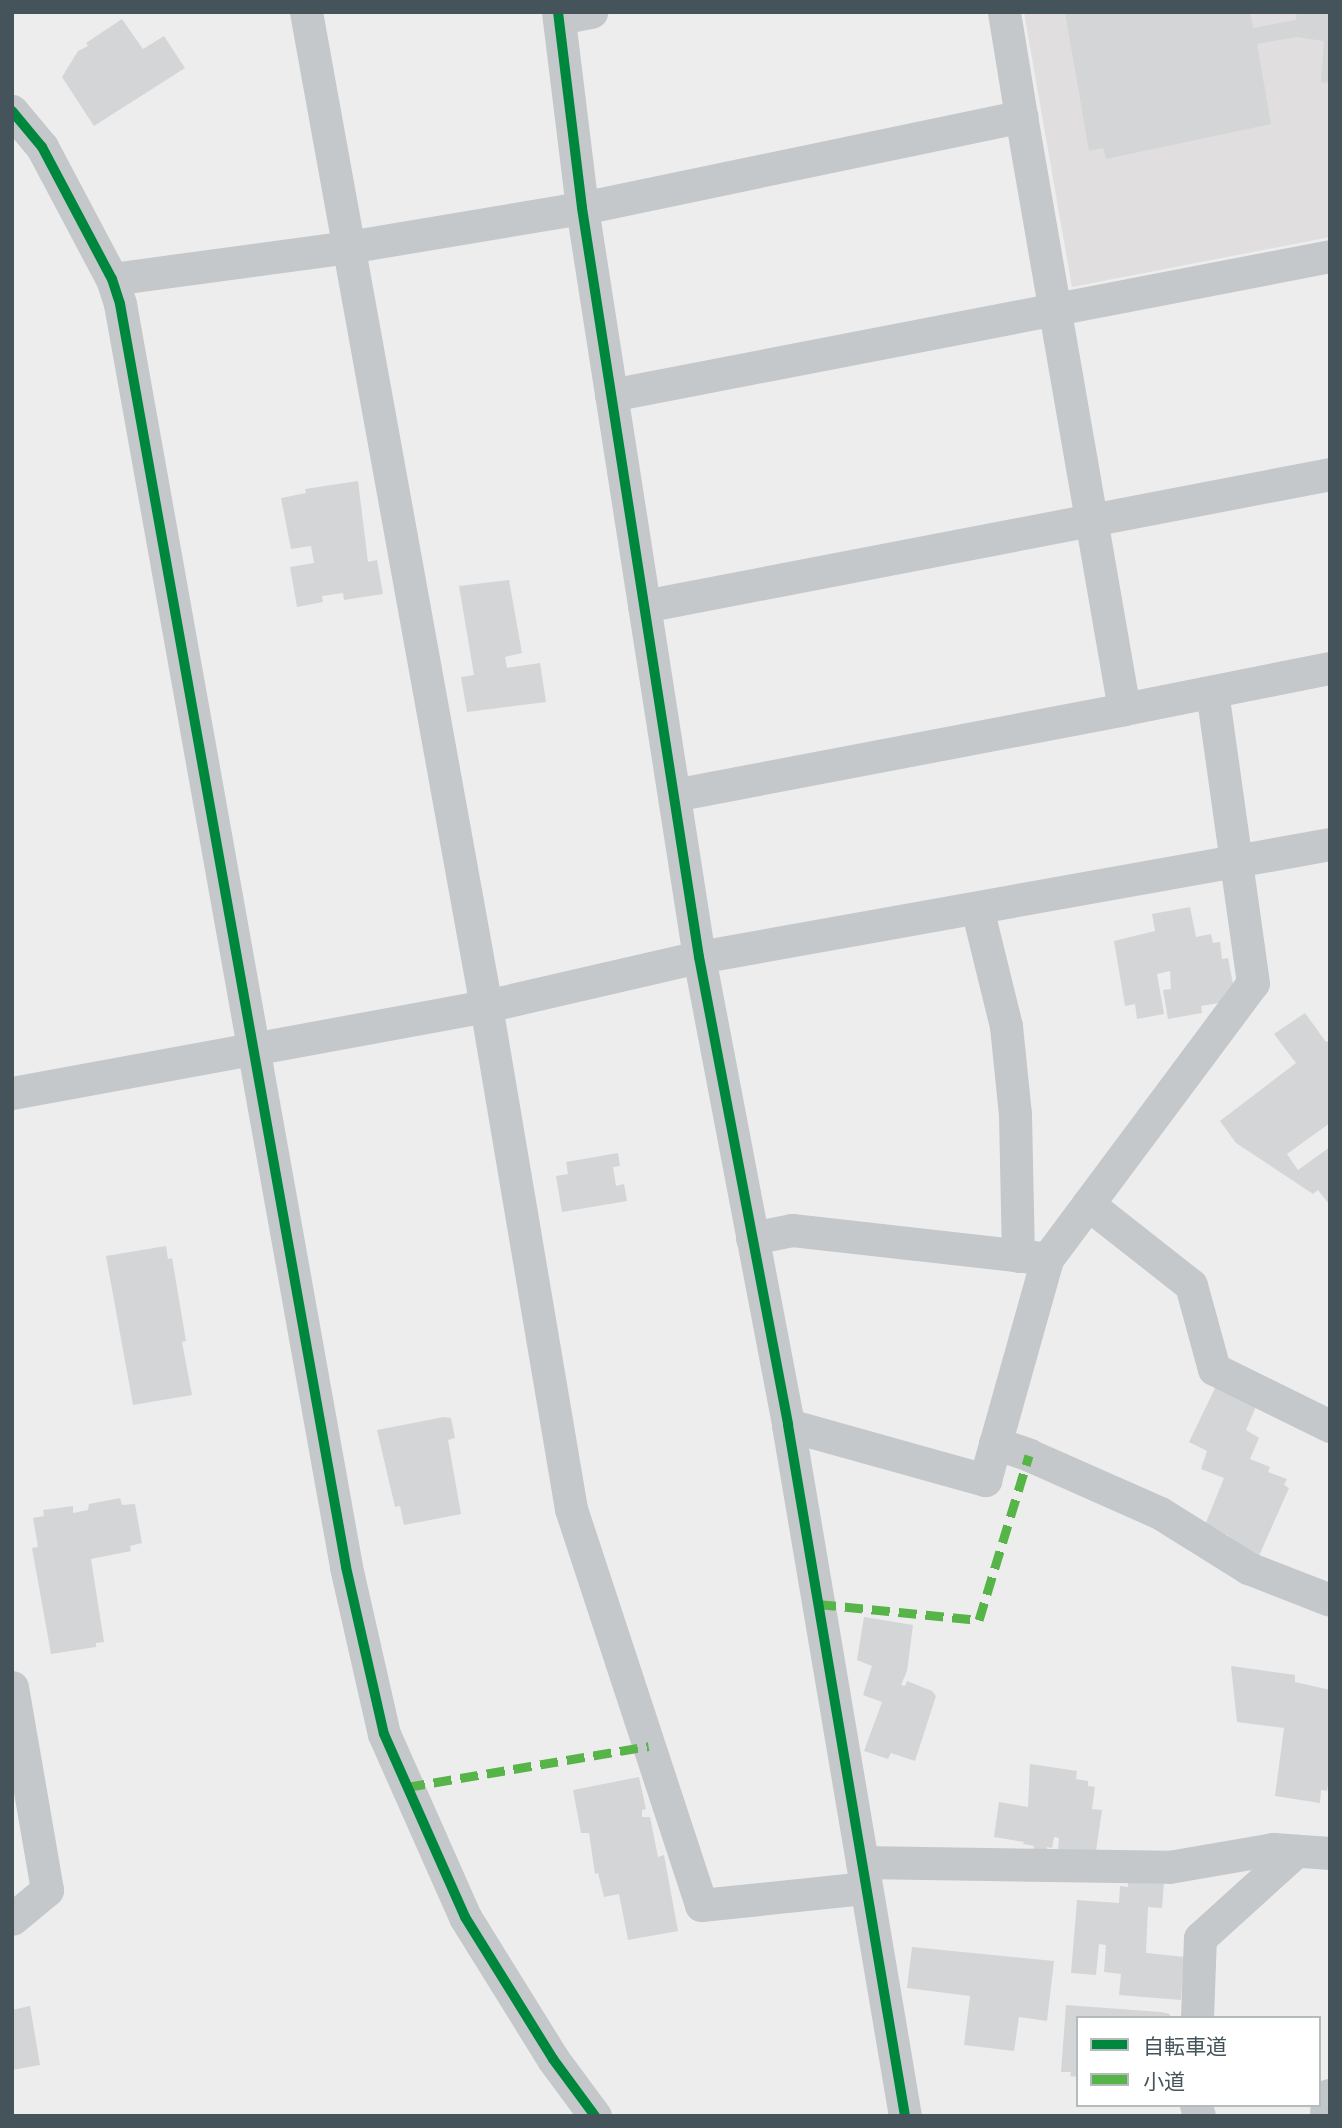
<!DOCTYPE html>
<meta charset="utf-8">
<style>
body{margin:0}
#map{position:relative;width:1342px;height:2128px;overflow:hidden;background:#eeeded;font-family:"Asap Condensed","Noto Sans JP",sans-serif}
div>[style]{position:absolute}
.education>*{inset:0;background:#e0dedf}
.building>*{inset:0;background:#d4d5d6}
.minor>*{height:33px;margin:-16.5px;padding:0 16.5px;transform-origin:16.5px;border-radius:16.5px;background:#c4c8ca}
.major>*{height:38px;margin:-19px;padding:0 19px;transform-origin:19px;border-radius:19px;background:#c2c7c9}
.quiet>*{height:9px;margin-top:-4.5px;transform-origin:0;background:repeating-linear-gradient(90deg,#57b448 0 18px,transparent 0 27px)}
.cycleway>*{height:10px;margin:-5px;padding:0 5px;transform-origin:5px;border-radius:5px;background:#00873e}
span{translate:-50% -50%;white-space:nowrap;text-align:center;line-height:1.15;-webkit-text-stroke:6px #fff;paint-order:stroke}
.frame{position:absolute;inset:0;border:14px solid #44545a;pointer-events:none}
.legend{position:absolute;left:1076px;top:2016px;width:245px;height:91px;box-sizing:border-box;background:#fff;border:2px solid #b4bbbd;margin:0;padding:9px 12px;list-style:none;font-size:21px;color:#44545a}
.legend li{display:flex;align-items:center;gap:14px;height:35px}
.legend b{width:35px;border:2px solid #b4bbbd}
</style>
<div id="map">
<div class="education">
<div style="clip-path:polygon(1024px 12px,1330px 12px,1330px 237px,1072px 287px)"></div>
</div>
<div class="building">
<div style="clip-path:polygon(1065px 12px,1250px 12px,1253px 28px,1296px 20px,1297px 12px,1330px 12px,1330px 83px,1321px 82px,1324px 41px,1296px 37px,1257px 44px,1271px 124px,1106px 159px,1103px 148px,1089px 151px)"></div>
<div style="clip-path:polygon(122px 19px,143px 49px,164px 36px,185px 68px,94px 126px,62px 77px,78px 51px,88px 46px,86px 43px)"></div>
<div style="clip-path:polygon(358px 481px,368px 562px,377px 560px,383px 594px,344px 600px,343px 593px,322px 596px,323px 602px,297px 607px,290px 567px,314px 563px,311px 546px,291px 549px,281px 498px,306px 493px,305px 489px)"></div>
<div style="clip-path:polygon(509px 580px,522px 653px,505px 657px,507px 668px,540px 663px,546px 702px,467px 712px,461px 677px,474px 675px,459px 586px)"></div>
<div style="clip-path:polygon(1190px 907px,1196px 937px,1211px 934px,1213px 943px,1220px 942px,1222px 959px,1228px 958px,1236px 1000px,1201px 1006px,1202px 1013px,1168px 1019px,1163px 990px,1171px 989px,1170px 971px,1157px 974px,1164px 1014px,1137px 1019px,1135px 1004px,1125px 1006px,1114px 941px,1155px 931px,1152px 914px)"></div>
<div style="clip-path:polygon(1305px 1013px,1326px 1042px,1330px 1040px,1330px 1123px,1287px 1154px,1298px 1170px,1330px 1147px,1330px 1205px,1318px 1190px,1313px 1194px,1236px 1143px,1220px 1121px,1296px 1063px,1274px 1034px)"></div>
<div style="clip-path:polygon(618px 1153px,620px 1166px,613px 1167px,616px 1186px,624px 1184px,627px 1201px,562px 1212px,556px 1176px,568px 1174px,566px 1162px)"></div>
<div style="clip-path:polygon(166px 1246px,168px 1259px,172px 1258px,186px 1341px,182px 1342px,192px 1395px,133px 1405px,106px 1256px)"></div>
<div style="clip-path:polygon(1217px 1384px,1257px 1404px,1246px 1430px,1259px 1438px,1250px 1459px,1270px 1467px,1268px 1472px,1287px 1479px,1284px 1485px,1289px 1488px,1258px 1558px,1226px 1543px,1229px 1536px,1205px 1525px,1224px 1478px,1201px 1469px,1207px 1451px,1189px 1442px)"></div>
<div style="clip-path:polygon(444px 1417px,451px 1418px,455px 1438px,448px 1440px,461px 1514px,404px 1525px,400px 1506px,395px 1507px,377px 1430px)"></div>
<div style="clip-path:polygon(120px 1498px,122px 1505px,135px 1504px,142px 1543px,130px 1546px,131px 1551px,91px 1559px,104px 1642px,96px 1643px,96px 1647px,51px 1654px,32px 1548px,38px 1547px,33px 1518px,44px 1516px,43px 1510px,73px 1506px,73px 1513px,88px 1510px,89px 1504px)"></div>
<div style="clip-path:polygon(864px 1617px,913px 1625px,907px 1671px,901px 1685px,905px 1686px,907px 1681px,932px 1691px,936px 1696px,915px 1761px,891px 1753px,888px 1759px,864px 1751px,882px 1702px,863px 1695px,872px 1666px,857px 1660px)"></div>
<div style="clip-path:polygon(1231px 1666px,1295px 1675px,1295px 1682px,1330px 1690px,1330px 1773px,1327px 1791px,1321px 1790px,1320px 1803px,1275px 1796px,1284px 1728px,1237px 1722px)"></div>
<div style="clip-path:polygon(1030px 1764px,1077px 1771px,1076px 1779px,1088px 1781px,1088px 1786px,1095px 1787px,1092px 1809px,1102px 1810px,1096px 1851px,1058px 1851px,1059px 1838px,1054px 1837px,1052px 1848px,1047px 1847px,1047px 1852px,1033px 1850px,1034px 1846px,1023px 1844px,1024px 1842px,994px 1837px,999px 1802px,1028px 1807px)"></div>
<div style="clip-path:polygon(639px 1777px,646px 1809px,642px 1810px,642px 1817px,650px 1817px,658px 1857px,664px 1855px,678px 1931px,628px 1940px,619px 1894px,604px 1897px,598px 1873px,595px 1874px,589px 1833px,581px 1833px,573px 1790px)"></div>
<div style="clip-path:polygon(1128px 1880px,1164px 1883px,1162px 1908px,1148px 1907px,1146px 1953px,1184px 1957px,1181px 2000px,1119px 1995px,1121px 1974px,1104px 1972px,1106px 1945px,1099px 1944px,1096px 1975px,1071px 1973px,1077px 1900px,1119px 1903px,1120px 1886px,1128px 1887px)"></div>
<div style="clip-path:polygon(912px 1947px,1054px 1961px,1047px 2021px,1019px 2017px,1014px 2051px,964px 2045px,970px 1996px,907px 1988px)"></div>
<div style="clip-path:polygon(1066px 2005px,1161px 2012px,1170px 2014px,1170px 2018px,1078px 2018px,1078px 2077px,1070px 2076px,1071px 2072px,1061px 2072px)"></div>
<div style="clip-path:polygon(30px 2006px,40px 2065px,12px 2070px,12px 2010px)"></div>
</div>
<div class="minor">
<div style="left:306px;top:12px;width:1010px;rotate:79.74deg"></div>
<div style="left:486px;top:1006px;width:510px;rotate:80.41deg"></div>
<div style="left:571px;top:1509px;width:417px;rotate:71.8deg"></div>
<div style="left:701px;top:1905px;width:166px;rotate:-5.9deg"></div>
<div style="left:558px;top:12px;width:197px;rotate:83deg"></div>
<div style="left:582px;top:208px;width:758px;rotate:81.12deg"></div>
<div style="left:699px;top:957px;width:476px;rotate:79.2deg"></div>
<div style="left:788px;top:1425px;width:701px;rotate:80.39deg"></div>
<div style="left:559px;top:18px;width:33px;rotate:-11deg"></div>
<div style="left:12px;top:111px;width:47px;rotate:50.2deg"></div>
<div style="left:42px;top:147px;width:149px;rotate:62.1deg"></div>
<div style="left:112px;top:279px;width:26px;rotate:72deg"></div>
<div style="left:120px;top:304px;width:1283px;rotate:79.85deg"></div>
<div style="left:346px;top:1567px;width:171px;rotate:77.2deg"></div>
<div style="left:384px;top:1734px;width:200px;rotate:66.1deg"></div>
<div style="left:465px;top:1917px;width:167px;rotate:58.2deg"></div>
<div style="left:553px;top:2059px;width:71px;rotate:53.6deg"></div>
<div style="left:1021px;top:116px;width:602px;rotate:80.15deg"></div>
<div style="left:1124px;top:709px;width:210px;rotate:-11.3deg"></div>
<div style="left:112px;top:279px;width:238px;rotate:-7.7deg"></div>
<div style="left:348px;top:247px;width:237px;rotate:-9.5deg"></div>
<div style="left:582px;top:208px;width:449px;rotate:-11.8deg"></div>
<div style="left:1021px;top:116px;width:105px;rotate:-99.3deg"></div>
<div style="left:611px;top:395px;width:732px;rotate:-10.94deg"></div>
<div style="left:644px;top:606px;width:699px;rotate:-10.89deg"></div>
<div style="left:674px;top:795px;width:458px;rotate:-10.8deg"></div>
<div style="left:977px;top:908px;width:122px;rotate:76.2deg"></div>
<div style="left:1006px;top:1026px;width:88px;rotate:84.2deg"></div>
<div style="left:1015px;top:1114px;width:142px;rotate:88.8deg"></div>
<div style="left:12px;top:1093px;width:482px;rotate:-10.4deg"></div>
<div style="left:486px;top:1006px;width:219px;rotate:-13deg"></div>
<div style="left:699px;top:957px;width:641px;rotate:-10.15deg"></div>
<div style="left:1088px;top:1204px;width:131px;rotate:38.2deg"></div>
<div style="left:1191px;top:1285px;width:87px;rotate:74.7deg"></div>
<div style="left:1214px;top:1369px;width:129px;rotate:26.2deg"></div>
<div style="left:752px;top:1238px;width:41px;rotate:-11.3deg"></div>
<div style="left:792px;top:1230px;width:251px;rotate:6.4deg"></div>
<div style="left:788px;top:1425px;width:205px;rotate:15.6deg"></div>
<div style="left:985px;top:1480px;width:230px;rotate:-74.3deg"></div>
<div style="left:1047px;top:1259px;width:344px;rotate:-53.3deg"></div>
<div style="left:1253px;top:983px;width:294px;rotate:-98deg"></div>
<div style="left:995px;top:1443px;width:36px;rotate:19deg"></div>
<div style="left:1029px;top:1455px;width:143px;rotate:23.9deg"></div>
<div style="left:1160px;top:1513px;width:104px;rotate:32deg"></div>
<div style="left:1248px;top:1568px;width:88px;rotate:21.3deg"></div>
<div style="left:12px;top:1687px;width:206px;rotate:80.2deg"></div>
<div style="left:47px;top:1890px;width:45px;rotate:140.4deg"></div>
<div style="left:862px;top:1862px;width:307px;rotate:0.9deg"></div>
<div style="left:1169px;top:1867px;width:106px;rotate:-9.8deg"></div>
<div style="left:1273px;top:1849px;width:57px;rotate:4deg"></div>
<div style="left:1197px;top:2018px;width:80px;rotate:-87.9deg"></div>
<div style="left:1200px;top:1938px;width:130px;rotate:-42.2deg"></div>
<div style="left:1196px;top:2105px;width:11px;rotate:75deg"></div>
</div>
<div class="major">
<div style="left:1329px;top:2116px;width:18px;rotate:-87deg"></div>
</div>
<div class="quiet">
<div style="left:818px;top:1604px;width:162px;rotate:5.7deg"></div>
<div style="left:979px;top:1620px;width:172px;rotate:-73.1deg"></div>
<div style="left:407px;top:1787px;width:245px;rotate:-9.6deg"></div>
</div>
<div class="cycleway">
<div style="left:558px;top:12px;width:197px;rotate:83deg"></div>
<div style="left:582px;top:208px;width:758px;rotate:81.12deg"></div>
<div style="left:699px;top:957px;width:476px;rotate:79.2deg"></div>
<div style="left:788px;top:1425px;width:701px;rotate:80.39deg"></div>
<div style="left:12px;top:111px;width:47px;rotate:50.2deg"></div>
<div style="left:42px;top:147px;width:149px;rotate:62.1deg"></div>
<div style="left:112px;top:279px;width:26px;rotate:72deg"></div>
<div style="left:120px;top:304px;width:1283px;rotate:79.85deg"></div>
<div style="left:346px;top:1567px;width:171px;rotate:77.2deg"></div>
<div style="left:384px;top:1734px;width:200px;rotate:66.1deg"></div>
<div style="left:465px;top:1917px;width:167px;rotate:58.2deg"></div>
<div style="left:553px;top:2059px;width:71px;rotate:53.6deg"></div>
</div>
<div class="frame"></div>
<ul class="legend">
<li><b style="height:9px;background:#00873e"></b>自転車道</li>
<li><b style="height:9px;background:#57b448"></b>小道</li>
</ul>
</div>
